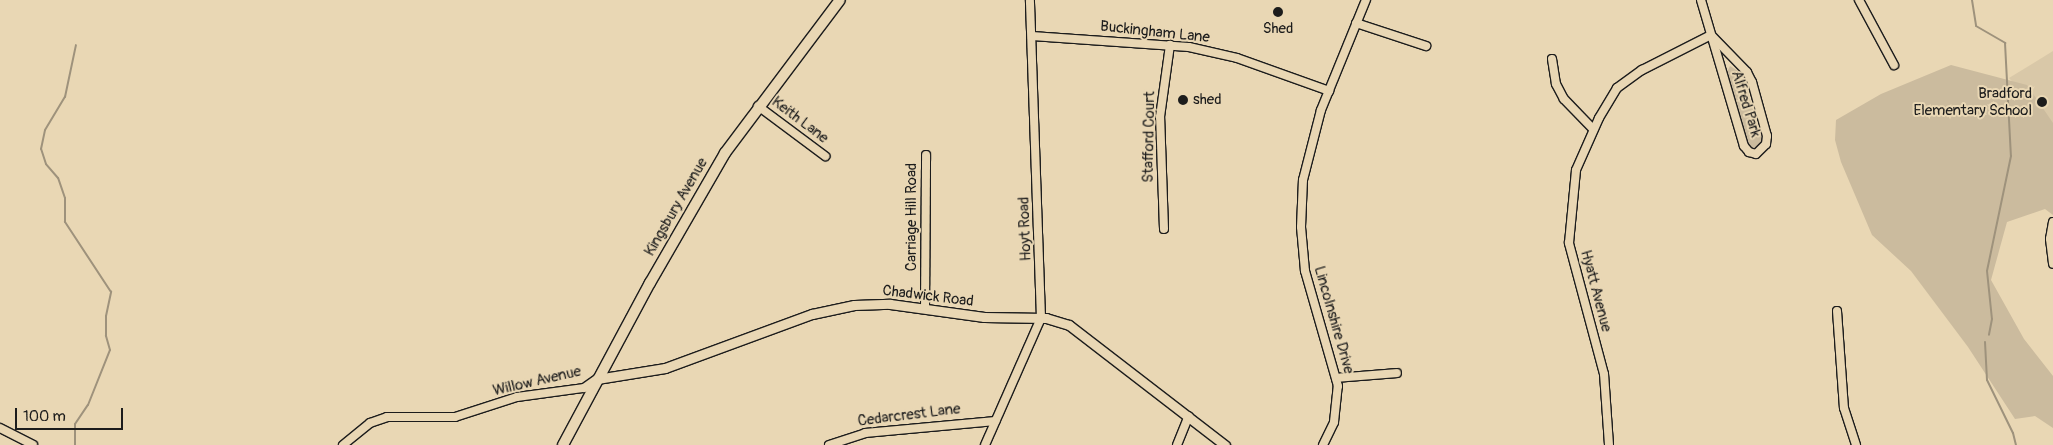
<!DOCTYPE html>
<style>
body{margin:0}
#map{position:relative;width:2053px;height:445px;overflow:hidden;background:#e9d7b4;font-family:Pangolin,sans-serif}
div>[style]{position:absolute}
.built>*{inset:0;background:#d9c8a8}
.green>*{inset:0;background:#cbbb9e}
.stream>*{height:2px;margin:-1px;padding:0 1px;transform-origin:1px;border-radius:1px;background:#9e927c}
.roads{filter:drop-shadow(1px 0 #1c1c1c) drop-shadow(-1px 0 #1c1c1c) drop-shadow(0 1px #1c1c1c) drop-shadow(0 -1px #1c1c1c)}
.minor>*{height:8px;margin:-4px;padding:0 4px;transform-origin:4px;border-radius:4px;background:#e9d7b4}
.tertiary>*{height:9px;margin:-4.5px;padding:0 4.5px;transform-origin:4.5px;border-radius:4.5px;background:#e9d7b4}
.secondary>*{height:10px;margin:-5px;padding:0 5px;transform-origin:5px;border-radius:5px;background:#e9d7b4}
.dots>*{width:14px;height:14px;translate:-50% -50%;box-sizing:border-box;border:2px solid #e9d7b4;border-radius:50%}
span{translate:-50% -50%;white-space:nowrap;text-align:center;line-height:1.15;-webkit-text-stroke:4px #e9d7b4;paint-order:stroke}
.poi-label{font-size:15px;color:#1c1c1c}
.right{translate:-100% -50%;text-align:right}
.left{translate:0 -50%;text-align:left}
.street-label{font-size:15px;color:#1c1c1c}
.scale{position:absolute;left:15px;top:408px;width:108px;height:22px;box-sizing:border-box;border:2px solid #1c1c1c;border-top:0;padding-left:6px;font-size:15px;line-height:18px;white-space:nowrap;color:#1c1c1c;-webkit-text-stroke:4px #e9d7b4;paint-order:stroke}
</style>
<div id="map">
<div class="built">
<div style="clip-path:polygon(2053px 51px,2053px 126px,2009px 78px)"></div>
</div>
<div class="green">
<div style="clip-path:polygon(1951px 65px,2027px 85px,2053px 123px,2053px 215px,2045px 209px,2007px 222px,1991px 280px,2024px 339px,2053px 376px,2053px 428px,2035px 416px,2015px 419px,1968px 347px,1911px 271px,1872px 235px,1841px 162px,1835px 140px,1836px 120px,1881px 94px)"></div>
<div style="clip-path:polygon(1730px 66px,1738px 71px,1746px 86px,1762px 140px,1758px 148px,1753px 148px,1746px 141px,1727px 72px)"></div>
</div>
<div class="stream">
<div style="left:1972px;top:0;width:26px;rotate:81deg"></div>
<div style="left:1976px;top:26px;width:34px;rotate:30deg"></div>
<div style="left:2005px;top:43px;width:113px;rotate:87deg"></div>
<div style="left:2011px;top:156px;width:117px;rotate:101.8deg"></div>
<div style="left:1987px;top:271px;width:48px;rotate:84.1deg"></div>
<div style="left:1992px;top:319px;width:16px;rotate:101deg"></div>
<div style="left:1985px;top:342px;width:38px;rotate:87deg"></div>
<div style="left:1987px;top:380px;width:59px;rotate:63.9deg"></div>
<div style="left:2013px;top:433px;width:12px;rotate:76deg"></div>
<div style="left:75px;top:445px;width:21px;rotate:-90deg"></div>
<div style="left:75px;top:424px;width:23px;rotate:-56deg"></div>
<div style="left:88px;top:405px;width:59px;rotate:-68.2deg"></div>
<div style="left:110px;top:350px;width:15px;rotate:-106deg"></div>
<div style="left:106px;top:336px;width:20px;rotate:-90deg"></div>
<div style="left:106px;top:316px;width:25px;rotate:-78deg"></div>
<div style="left:111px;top:292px;width:84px;rotate:-123.3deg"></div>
<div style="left:65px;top:222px;width:24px;rotate:-90deg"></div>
<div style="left:65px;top:198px;width:21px;rotate:-109deg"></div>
<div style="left:58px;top:178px;width:18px;rotate:-131deg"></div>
<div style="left:46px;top:164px;width:16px;rotate:-108deg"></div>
<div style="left:41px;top:149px;width:19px;rotate:-78deg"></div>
<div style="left:45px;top:130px;width:39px;rotate:-59deg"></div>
<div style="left:65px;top:97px;width:53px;rotate:-78.1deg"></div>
</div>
<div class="roads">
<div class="minor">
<div style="left:1701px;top:0;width:152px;rotate:73.6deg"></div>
<div style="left:1744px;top:146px;width:8px;rotate:50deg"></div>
<div style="left:1749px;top:152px;width:7px;rotate:16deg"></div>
<div style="left:1756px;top:154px;width:14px;rotate:-45deg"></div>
<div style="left:1766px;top:144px;width:8px;rotate:-83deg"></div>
<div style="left:1767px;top:136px;width:56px;rotate:-105.5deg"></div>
<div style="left:1752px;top:82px;width:11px;rotate:-117deg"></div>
<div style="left:1747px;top:72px;width:52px;rotate:-134.2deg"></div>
<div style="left:1859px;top:0;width:74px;rotate:61.7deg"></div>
<div style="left:1356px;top:23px;width:74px;rotate:18.2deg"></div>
<div style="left:1032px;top:36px;width:157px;rotate:4deg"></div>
<div style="left:1189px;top:47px;width:49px;rotate:12.9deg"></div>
<div style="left:1237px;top:58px;width:98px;rotate:19.7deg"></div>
<div style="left:1552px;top:59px;width:25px;rotate:81deg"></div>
<div style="left:1556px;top:84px;width:17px;rotate:62deg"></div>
<div style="left:1564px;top:99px;width:42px;rotate:46deg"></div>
<div style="left:758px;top:106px;width:84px;rotate:36.7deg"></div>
<div style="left:2053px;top:222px;width:17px;rotate:100deg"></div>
<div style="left:2050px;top:239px;width:25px;rotate:83deg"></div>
<div style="left:1164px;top:229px;width:112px;rotate:-92deg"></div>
<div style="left:1160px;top:117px;width:73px;rotate:-82.1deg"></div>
<div style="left:925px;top:309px;width:154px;rotate:-89.6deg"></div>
<div style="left:1837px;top:311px;width:97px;rotate:85.9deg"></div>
<div style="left:1844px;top:408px;width:39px;rotate:72deg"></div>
<div style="left:1336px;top:378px;width:61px;rotate:-4.7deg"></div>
<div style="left:0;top:428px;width:37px;rotate:27deg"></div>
<div style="left:343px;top:445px;width:35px;rotate:-39deg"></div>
<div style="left:370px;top:423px;width:18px;rotate:-19deg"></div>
<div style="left:387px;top:417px;width:68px"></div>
<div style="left:455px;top:417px;width:65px;rotate:-17.9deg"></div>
<div style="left:517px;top:397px;width:68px;rotate:-7.7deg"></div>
<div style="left:584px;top:388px;width:16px;rotate:-35deg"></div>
<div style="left:829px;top:445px;width:38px;rotate:-18deg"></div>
<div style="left:865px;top:433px;width:131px;rotate:-5.3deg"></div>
<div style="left:985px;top:445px;width:139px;rotate:-66.2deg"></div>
<div style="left:1041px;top:318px;width:318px;rotate:-92deg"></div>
<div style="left:1177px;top:445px;width:31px;rotate:-68deg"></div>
<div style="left:1323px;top:445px;width:25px;rotate:-64deg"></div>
<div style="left:1334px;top:422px;width:36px;rotate:-84deg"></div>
<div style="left:1338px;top:386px;width:120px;rotate:-106deg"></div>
<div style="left:1305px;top:271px;width:44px;rotate:-95.2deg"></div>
<div style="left:1301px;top:227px;width:47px;rotate:-87.6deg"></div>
<div style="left:1303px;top:180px;width:72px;rotate:-75.6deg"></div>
<div style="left:1321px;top:110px;width:119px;rotate:-67.8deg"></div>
<div style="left:1609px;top:445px;width:71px;rotate:-94deg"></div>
<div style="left:1604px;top:374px;width:136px;rotate:-105deg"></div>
<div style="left:1569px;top:243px;width:73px;rotate:-84.5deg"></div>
<div style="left:1576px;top:170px;width:57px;rotate:-66.1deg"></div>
<div style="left:1599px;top:118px;width:35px;rotate:-59deg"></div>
<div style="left:1617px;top:88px;width:31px;rotate:-36deg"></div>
<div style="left:1642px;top:70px;width:77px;rotate:-26.9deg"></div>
</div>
<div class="tertiary">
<div style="left:597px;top:379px;width:69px;rotate:-9.2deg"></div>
<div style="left:665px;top:368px;width:157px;rotate:-20.2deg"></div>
<div style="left:812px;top:314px;width:43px;rotate:-12.1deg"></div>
<div style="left:854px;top:305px;width:36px;rotate:-2deg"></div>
<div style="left:890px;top:304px;width:95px;rotate:7.9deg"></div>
<div style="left:984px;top:317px;width:62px;rotate:0.9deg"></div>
<div style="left:1046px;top:318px;width:24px;rotate:17deg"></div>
<div style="left:1069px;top:325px;width:197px;rotate:37.6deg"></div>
</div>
<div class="secondary">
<div style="left:563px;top:445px;width:184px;rotate:-61.8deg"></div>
<div style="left:650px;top:283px;width:150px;rotate:-60deg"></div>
<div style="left:725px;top:153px;width:191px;rotate:-53.1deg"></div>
</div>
</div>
<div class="dots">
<div style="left:1278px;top:12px;background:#1c1c1c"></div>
<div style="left:1183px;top:100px;background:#1c1c1c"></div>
<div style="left:2042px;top:102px;background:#1c1c1c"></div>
</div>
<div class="poi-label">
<span style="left:1278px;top:29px">Shed</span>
<span class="right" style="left:2032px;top:102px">Bradford<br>Elementary School</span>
<span class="left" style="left:1193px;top:100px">shed</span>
</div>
<div class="street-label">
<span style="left:1155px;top:32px;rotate:6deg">Buckingham Lane</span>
<span style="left:1746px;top:104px;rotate:73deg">Alfred Park</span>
<span style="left:800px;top:120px;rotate:37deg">Keith Lane</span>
<span style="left:1149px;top:137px;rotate:-89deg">Stafford Court</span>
<span style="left:676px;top:207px;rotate:-60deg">Kingsbury Avenue</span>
<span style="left:912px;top:217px;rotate:-90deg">Carriage Hill Road</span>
<span style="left:1025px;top:229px;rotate:-92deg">Hoyt Road</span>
<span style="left:1596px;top:291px;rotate:75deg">Hyatt Avenue</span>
<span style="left:928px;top:296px;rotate:7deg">Chadwick Road</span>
<span style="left:1334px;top:320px;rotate:74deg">Lincolnshire Drive</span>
<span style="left:537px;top:381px;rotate:-13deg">Willow Avenue</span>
<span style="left:909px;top:415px;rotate:-7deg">Cedarcrest Lane</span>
</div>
<div class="scale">100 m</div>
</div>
